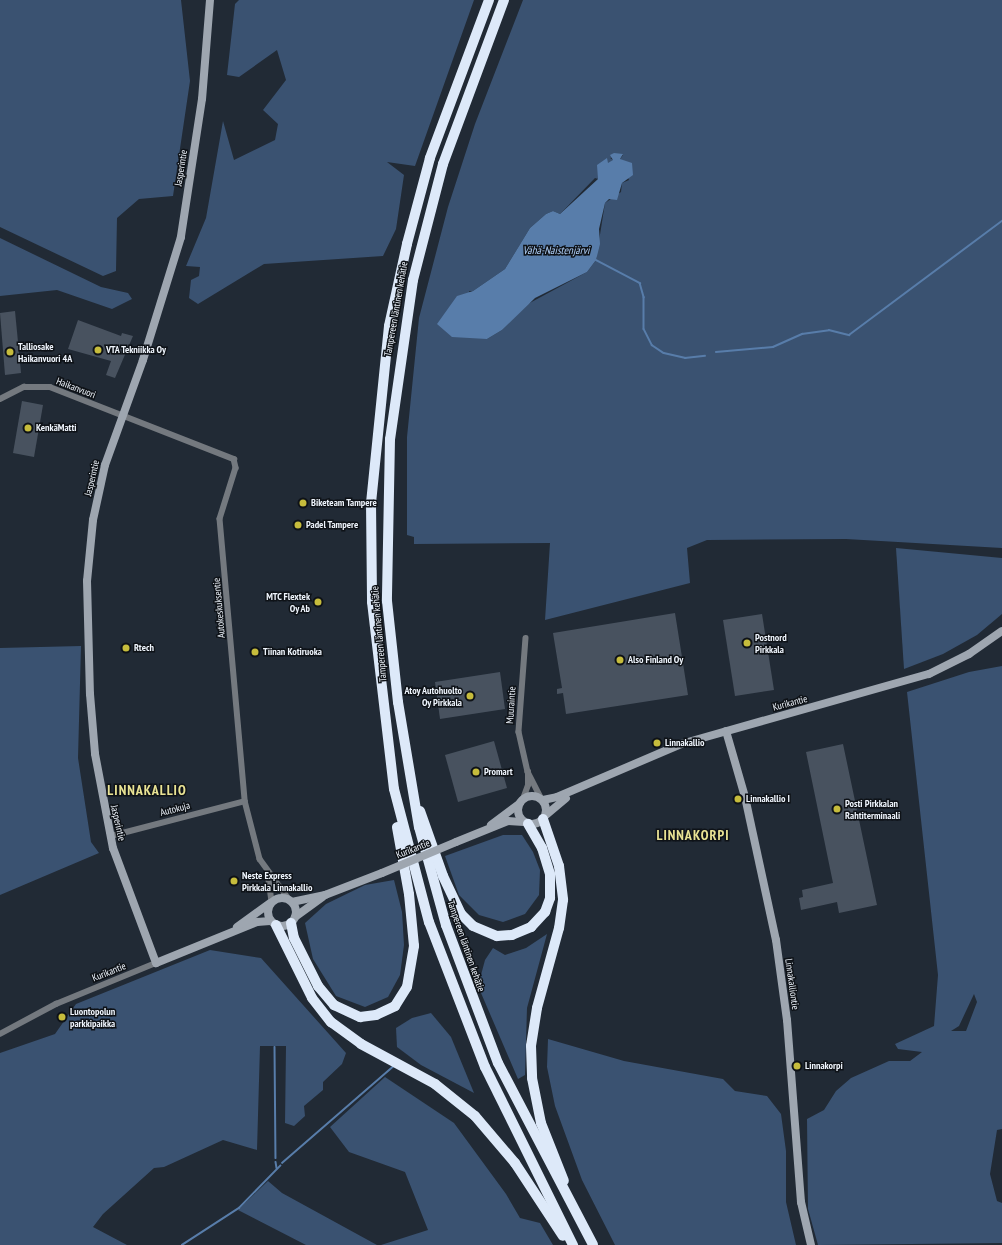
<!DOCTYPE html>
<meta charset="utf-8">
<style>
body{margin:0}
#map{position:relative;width:1002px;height:1245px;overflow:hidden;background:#212a35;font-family:"PT Sans Narrow",sans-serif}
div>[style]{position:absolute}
.green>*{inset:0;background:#3a5271}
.water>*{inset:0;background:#587daa}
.stream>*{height:1.5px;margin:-0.75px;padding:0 0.75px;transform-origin:0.75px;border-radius:0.75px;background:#587daa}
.building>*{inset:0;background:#48525f}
.minor>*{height:5.5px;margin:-2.75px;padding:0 2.75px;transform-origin:2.75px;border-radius:2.75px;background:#74797f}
.secondary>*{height:8px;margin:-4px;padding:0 4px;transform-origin:4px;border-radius:4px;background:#9ea6b0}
.secondary>.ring{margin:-4px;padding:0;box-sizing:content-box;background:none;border:8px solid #9ea6b0;border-radius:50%}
.motorway>*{height:10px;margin:-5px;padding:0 5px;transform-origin:5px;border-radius:5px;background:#dde9f9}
.secondary-bridge>*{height:8px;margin:-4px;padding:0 4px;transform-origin:4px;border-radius:4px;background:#9ea6b0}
.dots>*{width:11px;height:11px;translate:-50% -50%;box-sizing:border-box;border:2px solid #0e1217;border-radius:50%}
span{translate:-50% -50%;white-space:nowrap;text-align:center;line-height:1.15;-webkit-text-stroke:3px #0e1217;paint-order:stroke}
.street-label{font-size:10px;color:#eff5fd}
.poi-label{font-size:10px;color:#eff5fd;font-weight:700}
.left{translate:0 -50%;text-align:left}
.right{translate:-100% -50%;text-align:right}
.water-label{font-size:11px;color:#b2d2fb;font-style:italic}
.district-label{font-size:14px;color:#e9e394;font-weight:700;letter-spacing:1px}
</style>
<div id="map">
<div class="green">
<div style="clip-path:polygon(0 0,181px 0,190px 81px,173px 196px,139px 199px,117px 218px,116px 271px,103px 276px,0 227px)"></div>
<div style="clip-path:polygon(239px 0,474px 0,415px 166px,387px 162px,404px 175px,396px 229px,383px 256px,264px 264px,198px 304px,189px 298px,191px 280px,199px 276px,200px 267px,186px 266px,206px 218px,223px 121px,234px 160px,275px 140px,278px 124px,263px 110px,286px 80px,277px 50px,239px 77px,227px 75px,235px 4px)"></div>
<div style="clip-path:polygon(evenodd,523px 0,1002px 0,1002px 548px,846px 539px,707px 540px,687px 548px,690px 583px,545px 620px,550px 543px,414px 544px,414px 537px,407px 535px,407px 437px,419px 318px,448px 207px,475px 124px,523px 0,623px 155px,620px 159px,629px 180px,622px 183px,621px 192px,605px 203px,596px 260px,587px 272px,526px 305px,502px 330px,487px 339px,469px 291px,473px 291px,505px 269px,530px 228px,546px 214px,553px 211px,560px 214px,595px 178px,598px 179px,599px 172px,614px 160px,610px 158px,623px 155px)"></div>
<div style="clip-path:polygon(0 238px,101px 287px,128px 293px,132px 299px,112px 309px,57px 290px,0 296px)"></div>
<div style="clip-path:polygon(896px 548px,1002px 558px,1002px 614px,977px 635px,943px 654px,904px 669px)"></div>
<div style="clip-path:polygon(81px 646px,78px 758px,91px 842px,99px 853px,0 895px,0 648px)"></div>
<div style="clip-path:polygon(evenodd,1002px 666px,1002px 1129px,997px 1130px,990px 1174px,997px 1201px,1002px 1203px,1002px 1243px,818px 1245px,808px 1209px,807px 1119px,824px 1110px,836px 1091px,851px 1078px,889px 1061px,910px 1061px,922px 1052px,898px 1049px,895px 1044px,934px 1026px,938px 975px,907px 692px,969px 672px,1002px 666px,974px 994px,977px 1002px,966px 1031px,951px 1031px,959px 1026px,974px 994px)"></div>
<div style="clip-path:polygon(503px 835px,522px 835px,533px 852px,540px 870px,539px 895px,525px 914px,503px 922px,479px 915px,459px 895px,445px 856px)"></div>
<div style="clip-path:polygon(394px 880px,402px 912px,404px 945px,400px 975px,388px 997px,365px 1007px,336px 996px,313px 959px,305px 923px,326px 904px,365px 885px)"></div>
<div style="clip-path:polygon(547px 934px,527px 1008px,525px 1075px,518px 1079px,478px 986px,485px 960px,493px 948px,505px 955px,526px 948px)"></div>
<div style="clip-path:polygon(210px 950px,261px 958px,346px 1053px,342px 1064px,323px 1082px,323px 1090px,304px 1106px,305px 1116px,294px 1126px,285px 1123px,286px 1046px,260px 1046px,257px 1150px,223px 1140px,164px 1167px,154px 1168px,103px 1214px,93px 1227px,127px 1245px,0 1245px,0 1053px,55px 1034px,76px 1004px)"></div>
<div style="clip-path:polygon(431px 1013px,451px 1037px,474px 1093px,421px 1065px,397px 1047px,396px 1028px,412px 1018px)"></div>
<div style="clip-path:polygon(548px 1039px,624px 1061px,723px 1079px,735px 1091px,767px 1096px,781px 1114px,786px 1151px,786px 1202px,796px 1245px,615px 1245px,582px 1180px,555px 1106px,547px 1067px)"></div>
<div style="clip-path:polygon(385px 1077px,454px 1123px,506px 1194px,520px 1218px,540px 1223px,553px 1245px,381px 1245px,428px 1230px,405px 1172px,349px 1152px,330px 1127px)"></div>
<div style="clip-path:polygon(268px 1181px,282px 1193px,377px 1245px,306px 1245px,238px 1210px)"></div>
</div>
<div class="water">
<div style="clip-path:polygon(614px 153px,623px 154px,620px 159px,632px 163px,633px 175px,622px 183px,617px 200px,609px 199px,605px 203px,599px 229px,600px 244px,596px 260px,587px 272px,535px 298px,502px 330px,487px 339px,452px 337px,437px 324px,457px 296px,473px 291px,505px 269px,530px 228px,546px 214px,553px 211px,560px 214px,598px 179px,597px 165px,607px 158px,608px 163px,613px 160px,610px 155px)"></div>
</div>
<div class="stream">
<div style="left:596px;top:260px;width:50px;rotate:27.6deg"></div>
<div style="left:640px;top:283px;width:15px;rotate:74deg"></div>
<div style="left:644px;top:297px;width:32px;rotate:90deg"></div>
<div style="left:644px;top:329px;width:18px;rotate:63deg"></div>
<div style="left:652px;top:345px;width:14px;rotate:34deg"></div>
<div style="left:664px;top:353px;width:22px;rotate:13deg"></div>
<div style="left:685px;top:358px;width:20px;rotate:-6deg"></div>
<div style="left:716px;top:352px;width:57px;rotate:-5deg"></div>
<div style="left:773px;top:347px;width:32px;rotate:-24deg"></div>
<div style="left:802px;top:334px;width:27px;rotate:-8deg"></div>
<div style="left:829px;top:330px;width:21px;rotate:14deg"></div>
<div style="left:849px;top:335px;width:191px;rotate:-36.7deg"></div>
<div style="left:275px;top:1047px;width:111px;rotate:89.5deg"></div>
<div style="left:276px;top:1162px;width:6px;rotate:81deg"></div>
<div style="left:282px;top:1163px;width:147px;rotate:-40.9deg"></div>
<div style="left:182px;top:1245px;width:68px;rotate:-33deg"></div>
<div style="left:239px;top:1208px;width:59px;rotate:-45.7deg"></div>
</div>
<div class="building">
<div style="clip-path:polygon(15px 311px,21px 373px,5px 375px,0 313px)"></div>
<div style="clip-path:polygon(78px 320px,121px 336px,122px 333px,133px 336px,115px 378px,106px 375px,111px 361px,68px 349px)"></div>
<div style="clip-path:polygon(22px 401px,43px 405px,34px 457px,13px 453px)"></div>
<div style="clip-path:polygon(675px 613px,688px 695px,566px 714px,563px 693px,557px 694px,557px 689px,562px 688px,553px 633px)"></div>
<div style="clip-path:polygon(762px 614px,774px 690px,735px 696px,723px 620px)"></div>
<div style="clip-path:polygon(500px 672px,505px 709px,440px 719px,435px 682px)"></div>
<div style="clip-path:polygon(494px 741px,507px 788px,458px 802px,445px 755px)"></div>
<div style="clip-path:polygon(843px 744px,877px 905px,839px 913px,837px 902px,801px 910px,799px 898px,803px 897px,802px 890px,833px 883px,806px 752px)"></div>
</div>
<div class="minor">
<div style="left:0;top:399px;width:27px;rotate:-27deg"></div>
<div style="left:24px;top:387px;width:26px"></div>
<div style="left:50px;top:387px;width:198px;rotate:21.4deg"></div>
<div style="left:234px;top:459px;width:9px;rotate:77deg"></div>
<div style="left:236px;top:468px;width:53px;rotate:107.4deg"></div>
<div style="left:220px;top:519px;width:283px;rotate:84.9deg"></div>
<div style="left:245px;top:801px;width:60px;rotate:75.5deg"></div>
<div style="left:260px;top:859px;width:49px;rotate:54.1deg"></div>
<div style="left:526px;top:638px;width:94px;rotate:94.3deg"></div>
<div style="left:519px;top:732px;width:41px;rotate:77.3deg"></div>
<div style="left:528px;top:772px;width:29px;rotate:63deg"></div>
<div style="left:523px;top:799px;width:15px;rotate:-70deg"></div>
<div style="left:528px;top:785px;width:13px;rotate:-90deg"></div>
<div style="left:111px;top:836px;width:138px;rotate:-14.6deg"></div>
<div style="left:268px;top:873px;width:28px;rotate:82deg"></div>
<div style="left:0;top:1034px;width:64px;rotate:-28.2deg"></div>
<div style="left:56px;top:1004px;width:108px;rotate:-22.3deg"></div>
</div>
<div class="secondary">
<div style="left:210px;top:0;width:99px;rotate:94.6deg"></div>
<div style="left:202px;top:99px;width:140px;rotate:98.7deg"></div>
<div style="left:181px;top:237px;width:129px;rotate:107.2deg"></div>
<div style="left:143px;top:360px;width:112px;rotate:109.9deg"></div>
<div style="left:105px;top:465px;width:56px;rotate:102.3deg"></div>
<div style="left:93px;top:520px;width:61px;rotate:95.6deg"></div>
<div style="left:87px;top:581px;width:113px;rotate:88.5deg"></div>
<div style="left:90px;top:694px;width:60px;rotate:85.2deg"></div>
<div style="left:95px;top:754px;width:96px;rotate:79.2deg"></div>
<div style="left:113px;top:848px;width:123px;rotate:69.5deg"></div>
<div style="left:156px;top:963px;width:109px;rotate:-22.1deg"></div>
<div style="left:257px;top:922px;width:13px;rotate:-4deg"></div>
<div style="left:726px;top:731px;width:69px;rotate:73.9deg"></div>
<div style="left:745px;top:797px;width:146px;rotate:77.8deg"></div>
<div style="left:776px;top:940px;width:81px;rotate:82.2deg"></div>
<div style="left:787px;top:1020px;width:183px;rotate:85.6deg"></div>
<div style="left:801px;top:1202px;width:44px;rotate:76.9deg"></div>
<div class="ring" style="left:518px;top:796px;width:20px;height:20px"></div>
<div style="left:543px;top:800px;width:14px;rotate:-12deg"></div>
<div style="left:557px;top:797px;width:135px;rotate:-23.1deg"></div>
<div style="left:681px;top:744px;width:258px;rotate:-15.8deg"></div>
<div style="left:929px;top:674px;width:45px;rotate:-26.6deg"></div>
<div style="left:969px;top:654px;width:40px;rotate:-34.9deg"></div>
<div style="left:546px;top:815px;width:26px;rotate:-40deg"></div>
<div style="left:491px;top:825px;width:36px;rotate:-37deg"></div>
<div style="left:456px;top:842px;width:56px;rotate:-22deg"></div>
<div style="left:508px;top:821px;width:16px;rotate:4deg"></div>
<div class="ring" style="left:268px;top:898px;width:20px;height:20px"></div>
<div style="left:292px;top:902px;width:34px;rotate:-12deg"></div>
<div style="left:325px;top:895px;width:61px;rotate:-21.1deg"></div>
<div style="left:295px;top:917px;width:34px;rotate:-36deg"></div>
<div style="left:237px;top:927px;width:41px;rotate:-36deg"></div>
</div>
<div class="motorway">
<div style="left:489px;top:0;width:169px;rotate:110.5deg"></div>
<div style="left:430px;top:158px;width:89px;rotate:105deg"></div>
<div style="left:407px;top:244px;width:84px;rotate:102.4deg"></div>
<div style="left:389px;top:326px;width:178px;rotate:95.8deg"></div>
<div style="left:371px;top:503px;width:99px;rotate:89.4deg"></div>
<div style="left:372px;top:602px;width:188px;rotate:83.3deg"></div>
<div style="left:394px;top:789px;width:138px;rotate:75.3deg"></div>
<div style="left:429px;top:922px;width:155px;rotate:68.9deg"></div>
<div style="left:485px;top:1067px;width:199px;rotate:63.7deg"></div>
<div style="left:504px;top:0;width:175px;rotate:110.4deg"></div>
<div style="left:443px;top:164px;width:120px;rotate:104.5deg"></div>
<div style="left:413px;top:280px;width:161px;rotate:98.2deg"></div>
<div style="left:390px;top:439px;width:162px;rotate:91.1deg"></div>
<div style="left:387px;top:601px;width:102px;rotate:83.8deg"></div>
<div style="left:398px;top:702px;width:127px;rotate:80.5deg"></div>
<div style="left:419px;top:827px;width:102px;rotate:74.6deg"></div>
<div style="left:446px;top:925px;width:147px;rotate:69.4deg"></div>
<div style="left:498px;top:1063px;width:205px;rotate:62.4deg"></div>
<div style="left:420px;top:811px;width:69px;rotate:70.5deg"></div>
<div style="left:443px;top:876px;width:42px;rotate:64.7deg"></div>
<div style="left:461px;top:914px;width:17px;rotate:45deg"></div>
<div style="left:473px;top:926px;width:26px;rotate:23deg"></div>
<div style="left:497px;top:936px;width:15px;rotate:-4deg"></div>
<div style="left:512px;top:935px;width:21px;rotate:-23deg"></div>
<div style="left:531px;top:927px;width:21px;rotate:-47deg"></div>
<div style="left:545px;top:912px;width:15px;rotate:-70deg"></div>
<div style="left:550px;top:898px;width:24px;rotate:-90deg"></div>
<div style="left:550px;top:874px;width:27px;rotate:-107deg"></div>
<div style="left:542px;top:848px;width:28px;rotate:-120deg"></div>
<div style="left:543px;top:819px;width:50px;rotate:71.2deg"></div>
<div style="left:559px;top:866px;width:34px;rotate:83deg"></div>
<div style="left:563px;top:900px;width:28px;rotate:98deg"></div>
<div style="left:559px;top:928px;width:83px;rotate:105.4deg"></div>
<div style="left:537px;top:1008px;width:38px;rotate:99deg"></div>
<div style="left:531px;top:1046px;width:32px;rotate:88deg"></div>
<div style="left:532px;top:1078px;width:46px;rotate:78.7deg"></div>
<div style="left:541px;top:1123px;width:62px;rotate:68.4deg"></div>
<div style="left:291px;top:923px;width:15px;rotate:79deg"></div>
<div style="left:294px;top:938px;width:54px;rotate:63.4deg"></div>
<div style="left:318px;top:986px;width:25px;rotate:50deg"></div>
<div style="left:334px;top:1005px;width:29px;rotate:25deg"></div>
<div style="left:360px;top:1017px;width:16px;rotate:-7deg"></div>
<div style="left:376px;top:1015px;width:21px;rotate:-25deg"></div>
<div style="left:395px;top:1006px;width:22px;rotate:-58deg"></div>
<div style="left:407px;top:987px;width:42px;rotate:-80.3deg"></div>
<div style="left:414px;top:946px;width:52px;rotate:-95.5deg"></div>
<div style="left:409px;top:894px;width:68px;rotate:-100.2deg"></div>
<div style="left:276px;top:925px;width:81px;rotate:63.7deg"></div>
<div style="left:312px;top:998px;width:31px;rotate:52deg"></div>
<div style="left:331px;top:1022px;width:37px;rotate:36deg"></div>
<div style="left:361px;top:1044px;width:84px;rotate:28.4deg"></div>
<div style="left:435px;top:1084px;width:51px;rotate:38.7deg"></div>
<div style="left:475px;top:1116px;width:62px;rotate:49.6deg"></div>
<div style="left:515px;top:1163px;width:87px;rotate:56.7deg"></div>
</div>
<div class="secondary-bridge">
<div style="left:382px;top:873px;width:80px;rotate:-22.7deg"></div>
</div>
<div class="dots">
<div style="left:98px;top:350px;background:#c6bc3c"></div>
<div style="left:10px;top:352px;background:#c6bc3c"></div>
<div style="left:28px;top:428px;background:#c6bc3c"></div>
<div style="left:303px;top:503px;background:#c6bc3c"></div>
<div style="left:298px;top:525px;background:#c6bc3c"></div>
<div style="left:318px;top:602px;background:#c6bc3c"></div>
<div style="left:747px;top:643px;background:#c6bc3c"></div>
<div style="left:126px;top:648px;background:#c6bc3c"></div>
<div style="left:255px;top:652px;background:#c6bc3c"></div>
<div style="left:620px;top:660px;background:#c6bc3c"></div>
<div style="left:470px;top:696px;background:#c6bc3c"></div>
<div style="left:657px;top:743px;background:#c6bc3c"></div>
<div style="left:476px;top:772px;background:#c6bc3c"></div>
<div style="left:738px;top:799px;background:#c6bc3c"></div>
<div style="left:837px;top:809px;background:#c6bc3c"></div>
<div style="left:234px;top:881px;background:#c6bc3c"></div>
<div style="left:62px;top:1017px;background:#c6bc3c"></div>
<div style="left:797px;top:1066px;background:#c6bc3c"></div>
</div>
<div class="street-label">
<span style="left:181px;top:168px;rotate:-81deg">Jasperintie</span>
<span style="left:396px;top:309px;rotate:-80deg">Tampereen läntinen kehätie</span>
<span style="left:76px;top:388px;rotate:21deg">Haikanvuori</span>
<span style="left:92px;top:478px;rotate:-77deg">Jasperintie</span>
<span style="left:219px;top:608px;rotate:-95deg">Autokeskuksentie</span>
<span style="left:379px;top:634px;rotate:-95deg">Tampereen läntinen kehätie</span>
<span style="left:790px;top:703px;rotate:-15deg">Kurikantie</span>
<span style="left:511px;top:705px;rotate:-86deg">Muuraintie</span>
<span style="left:175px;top:809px;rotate:-15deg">Autokuja</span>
<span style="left:118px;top:823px;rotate:77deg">Jasperintie</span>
<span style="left:413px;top:849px;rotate:-22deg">Kurikantie</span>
<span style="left:466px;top:946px;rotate:71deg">Tampereen läntinen kehätie</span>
<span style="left:109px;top:972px;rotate:-22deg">Kurikantie</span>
<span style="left:792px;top:984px;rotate:82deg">Linnakalliontie</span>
</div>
<div class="poi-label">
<span class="left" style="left:18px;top:352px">Talliosake<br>Haikanvuori 4A</span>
<span class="left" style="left:106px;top:350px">VTA Tekniikka Oy</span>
<span class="left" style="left:36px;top:428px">KenkäMatti</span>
<span class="left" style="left:311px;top:503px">Biketeam Tampere</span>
<span class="left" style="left:306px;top:525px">Padel Tampere</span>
<span class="right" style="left:310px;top:602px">MTC Flextek<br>Oy Ab</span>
<span class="left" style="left:755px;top:643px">Postnord<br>Pirkkala</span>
<span class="left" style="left:134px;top:648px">Rtech</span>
<span class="left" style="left:263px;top:652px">Tiinan Kotiruoka</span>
<span class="left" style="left:628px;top:660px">Also Finland Oy</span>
<span class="right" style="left:462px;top:696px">Atoy Autohuolto<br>Oy Pirkkala</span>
<span class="left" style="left:665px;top:743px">Linnakallio</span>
<span class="left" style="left:484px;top:772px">Promart</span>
<span class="left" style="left:746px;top:799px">Linnakallio I</span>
<span class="left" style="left:845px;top:809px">Posti Pirkkalan<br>Rahtiterminaali</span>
<span class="left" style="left:242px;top:881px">Neste Express<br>Pirkkala Linnakallio</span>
<span class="left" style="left:70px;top:1017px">Luontopolun<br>parkkipaikka</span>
<span class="left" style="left:805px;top:1066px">Linnakorpi</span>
</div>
<div class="water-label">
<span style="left:556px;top:250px">Vähä-Naistenjärvi</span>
</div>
<div class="district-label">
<span style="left:147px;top:790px">LINNAKALLIO</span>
<span style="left:693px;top:835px">LINNAKORPI</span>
</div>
</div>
